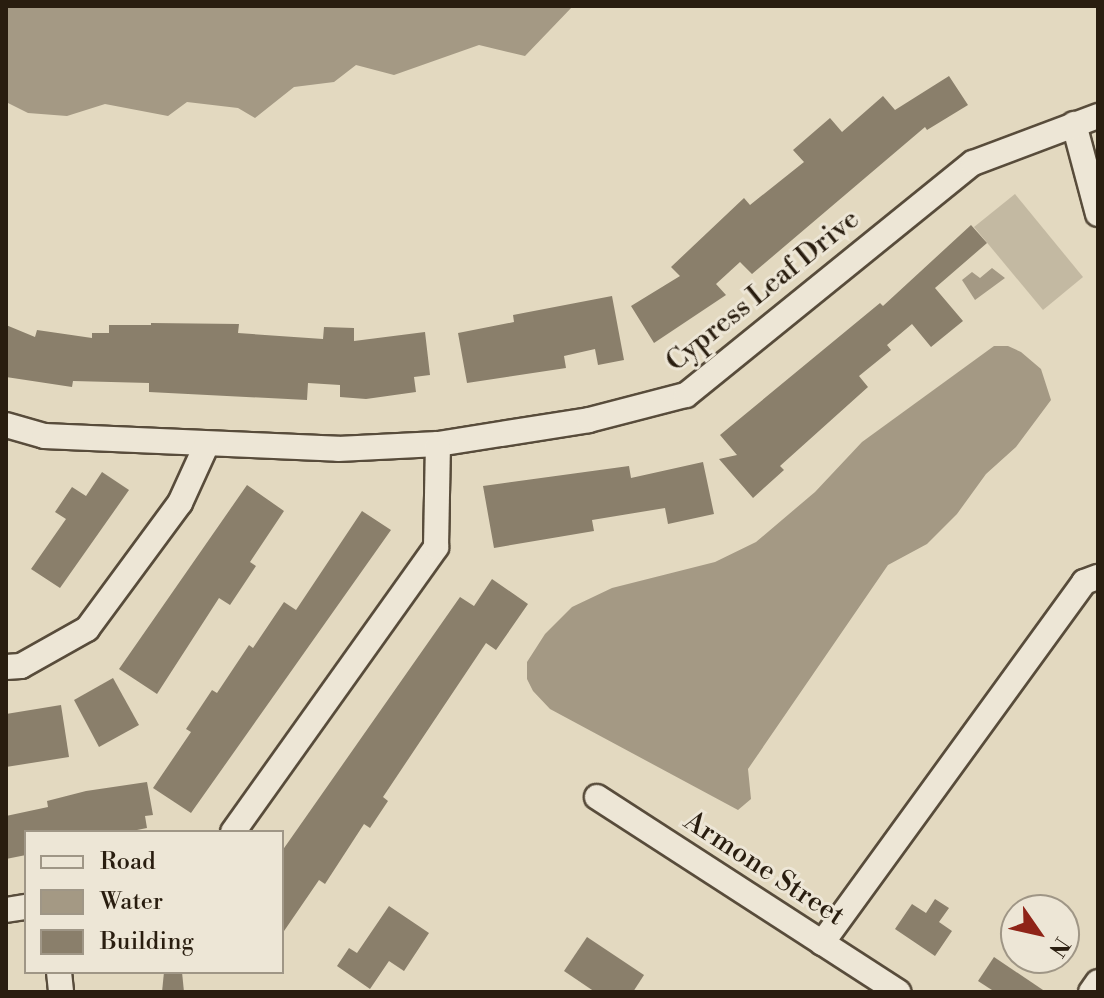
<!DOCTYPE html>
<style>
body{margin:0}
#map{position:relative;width:1104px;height:998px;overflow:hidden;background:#e3d9c0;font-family:"Libre Bodoni",serif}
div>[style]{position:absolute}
.green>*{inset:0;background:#c3b9a2}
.water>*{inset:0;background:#a49984}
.building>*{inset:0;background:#8a7f6b}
.roads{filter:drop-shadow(2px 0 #584c3b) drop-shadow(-2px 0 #584c3b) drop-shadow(0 2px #584c3b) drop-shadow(0 -2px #584c3b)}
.minor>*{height:24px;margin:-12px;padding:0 12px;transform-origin:12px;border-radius:12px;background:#ede6d6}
span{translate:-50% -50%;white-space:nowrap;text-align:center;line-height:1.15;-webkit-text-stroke:6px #ede6d6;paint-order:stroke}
.street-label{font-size:28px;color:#291d0f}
.frame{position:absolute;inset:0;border:8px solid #291d0f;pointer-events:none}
.legend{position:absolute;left:24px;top:830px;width:260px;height:144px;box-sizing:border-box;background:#ede6d6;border:2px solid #9f9686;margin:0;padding:10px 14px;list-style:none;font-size:24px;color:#291d0f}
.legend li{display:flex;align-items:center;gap:16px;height:40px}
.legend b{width:40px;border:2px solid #9f9686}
.north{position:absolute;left:1000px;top:894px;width:80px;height:80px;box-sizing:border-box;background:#ede6d6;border:2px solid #9f9686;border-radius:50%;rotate:124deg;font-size:22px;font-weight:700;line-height:32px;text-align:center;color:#291d0f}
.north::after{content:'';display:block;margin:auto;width:28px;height:36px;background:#8f2418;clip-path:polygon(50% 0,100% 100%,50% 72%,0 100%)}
</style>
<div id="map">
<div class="green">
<div style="clip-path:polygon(1015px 194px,1083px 277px,1043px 310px,974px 227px)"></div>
</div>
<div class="water">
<div style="clip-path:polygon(6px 6px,573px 6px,525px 56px,479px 45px,394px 75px,356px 65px,334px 82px,294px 87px,255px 118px,238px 108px,187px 102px,168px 116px,105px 104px,67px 116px,28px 113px,6px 102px)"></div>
<div style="clip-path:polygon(992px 268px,1005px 278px,975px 300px,962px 280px,972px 272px,980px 278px)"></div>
<div style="clip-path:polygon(994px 346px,1008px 346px,1021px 352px,1041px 369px,1051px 400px,1016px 447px,986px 474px,957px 514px,927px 544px,888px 565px,748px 769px,751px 799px,738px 810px,550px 709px,533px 691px,527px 679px,527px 662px,545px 634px,572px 607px,612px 588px,715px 562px,756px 542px,815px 492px,862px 442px)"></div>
</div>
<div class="building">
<div style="clip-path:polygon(949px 76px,968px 105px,927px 130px,925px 127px,752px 274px,740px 262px,716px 284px,726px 295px,654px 343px,631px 306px,680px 276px,671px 267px,744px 198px,750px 205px,804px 162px,793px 150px,830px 118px,842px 132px,883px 96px,895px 110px)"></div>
<div style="clip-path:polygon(971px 225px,987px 243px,935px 288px,963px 321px,931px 347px,912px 324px,887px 345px,891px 350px,859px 376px,868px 387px,780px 466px,784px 470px,753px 498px,719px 459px,737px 455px,720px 435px,880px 303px,883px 306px)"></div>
<div style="clip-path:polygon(612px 296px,624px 360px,598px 365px,595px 349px,564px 356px,566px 368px,467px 383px,458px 333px,514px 322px,513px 315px)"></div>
<div style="clip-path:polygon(151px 323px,239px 324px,238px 333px,323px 339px,324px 327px,354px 328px,354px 341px,425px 332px,430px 375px,414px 377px,416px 392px,366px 399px,340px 397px,340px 385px,308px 383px,307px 400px,149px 392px,149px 383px,73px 381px,72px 387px,6px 377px,6px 325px,35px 337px,37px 330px,92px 338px,92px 333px,109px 333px,109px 325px,151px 325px)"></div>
<div style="clip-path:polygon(703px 462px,714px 514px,668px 524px,665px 508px,592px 520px,594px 531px,494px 548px,483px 486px,629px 466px,631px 478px)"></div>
<div style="clip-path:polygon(102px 472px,129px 490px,60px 588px,31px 569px,66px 519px,55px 512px,72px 487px,86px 496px)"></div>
<div style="clip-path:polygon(247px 485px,284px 511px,250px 562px,256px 566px,230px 605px,219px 598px,157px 694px,119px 669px)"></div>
<div style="clip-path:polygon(362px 511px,391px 530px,191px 813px,153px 788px,191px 732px,186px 729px,212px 690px,217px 693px,249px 645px,253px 648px,284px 602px,296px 610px)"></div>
<div style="clip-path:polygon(492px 579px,528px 604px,496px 650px,486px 643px,383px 797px,388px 801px,370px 828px,364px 824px,325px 884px,319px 880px,282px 934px,282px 851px,460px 597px,474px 606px)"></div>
<div style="clip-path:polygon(113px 678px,139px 725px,99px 747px,74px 700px)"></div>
<div style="clip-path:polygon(61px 705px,69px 757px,6px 767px,6px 714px)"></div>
<div style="clip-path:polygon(147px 782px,153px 815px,145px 816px,147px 828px,127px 832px,26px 832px,26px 855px,6px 859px,6px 816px,48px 807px,47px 801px,86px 791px)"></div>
<div style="clip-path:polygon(935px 899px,949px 908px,939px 922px,952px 931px,935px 956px,895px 929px,912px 904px,926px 913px)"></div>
<div style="clip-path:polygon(389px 906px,429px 933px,404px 971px,389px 961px,370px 989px,337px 966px,349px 948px,357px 953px)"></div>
<div style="clip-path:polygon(587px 937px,644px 975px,633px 992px,595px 992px,564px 971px)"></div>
<div style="clip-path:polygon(994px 957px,1046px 992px,995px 992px,978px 981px)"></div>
<div style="clip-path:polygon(164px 972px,182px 972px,184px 992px,162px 992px)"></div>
</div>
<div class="roads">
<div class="minor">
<div style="left:1074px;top:124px;width:93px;rotate:75.1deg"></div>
<div style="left:6px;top:425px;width:40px;rotate:16deg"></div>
<div style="left:44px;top:436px;width:294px;rotate:2.5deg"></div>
<div style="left:338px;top:449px;width:100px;rotate:-2.9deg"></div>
<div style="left:438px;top:444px;width:153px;rotate:-9deg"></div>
<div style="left:589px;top:420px;width:100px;rotate:-14.5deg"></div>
<div style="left:686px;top:395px;width:369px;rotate:-39deg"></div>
<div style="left:973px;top:163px;width:134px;rotate:-20.6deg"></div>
<div style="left:6px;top:667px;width:15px;rotate:-4deg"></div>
<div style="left:21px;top:666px;width:76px;rotate:-29.3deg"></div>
<div style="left:87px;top:629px;width:157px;rotate:-53.6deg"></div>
<div style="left:180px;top:503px;width:63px;rotate:-65.5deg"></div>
<div style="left:597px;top:797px;width:359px;rotate:32.9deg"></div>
<div style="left:233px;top:832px;width:350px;rotate:-54.5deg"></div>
<div style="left:436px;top:547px;width:103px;rotate:-88.9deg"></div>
<div style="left:6px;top:910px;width:20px;rotate:-9deg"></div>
<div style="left:822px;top:943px;width:446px;rotate:-54deg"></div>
<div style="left:1084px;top:582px;width:15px;rotate:-20deg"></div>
<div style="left:59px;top:972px;width:20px;rotate:84deg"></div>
<div style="left:1091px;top:992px;width:12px;rotate:-55deg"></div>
</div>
</div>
<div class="street-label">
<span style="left:763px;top:291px;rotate:-39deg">Cypress Leaf Drive</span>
<span style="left:764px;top:869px;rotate:33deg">Armone Street</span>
</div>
<div class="frame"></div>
<ul class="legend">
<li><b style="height:10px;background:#ede6d6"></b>Road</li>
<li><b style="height:22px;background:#a49984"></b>Water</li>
<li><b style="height:22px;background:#8a7f6b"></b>Building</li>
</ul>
<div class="north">N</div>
</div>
